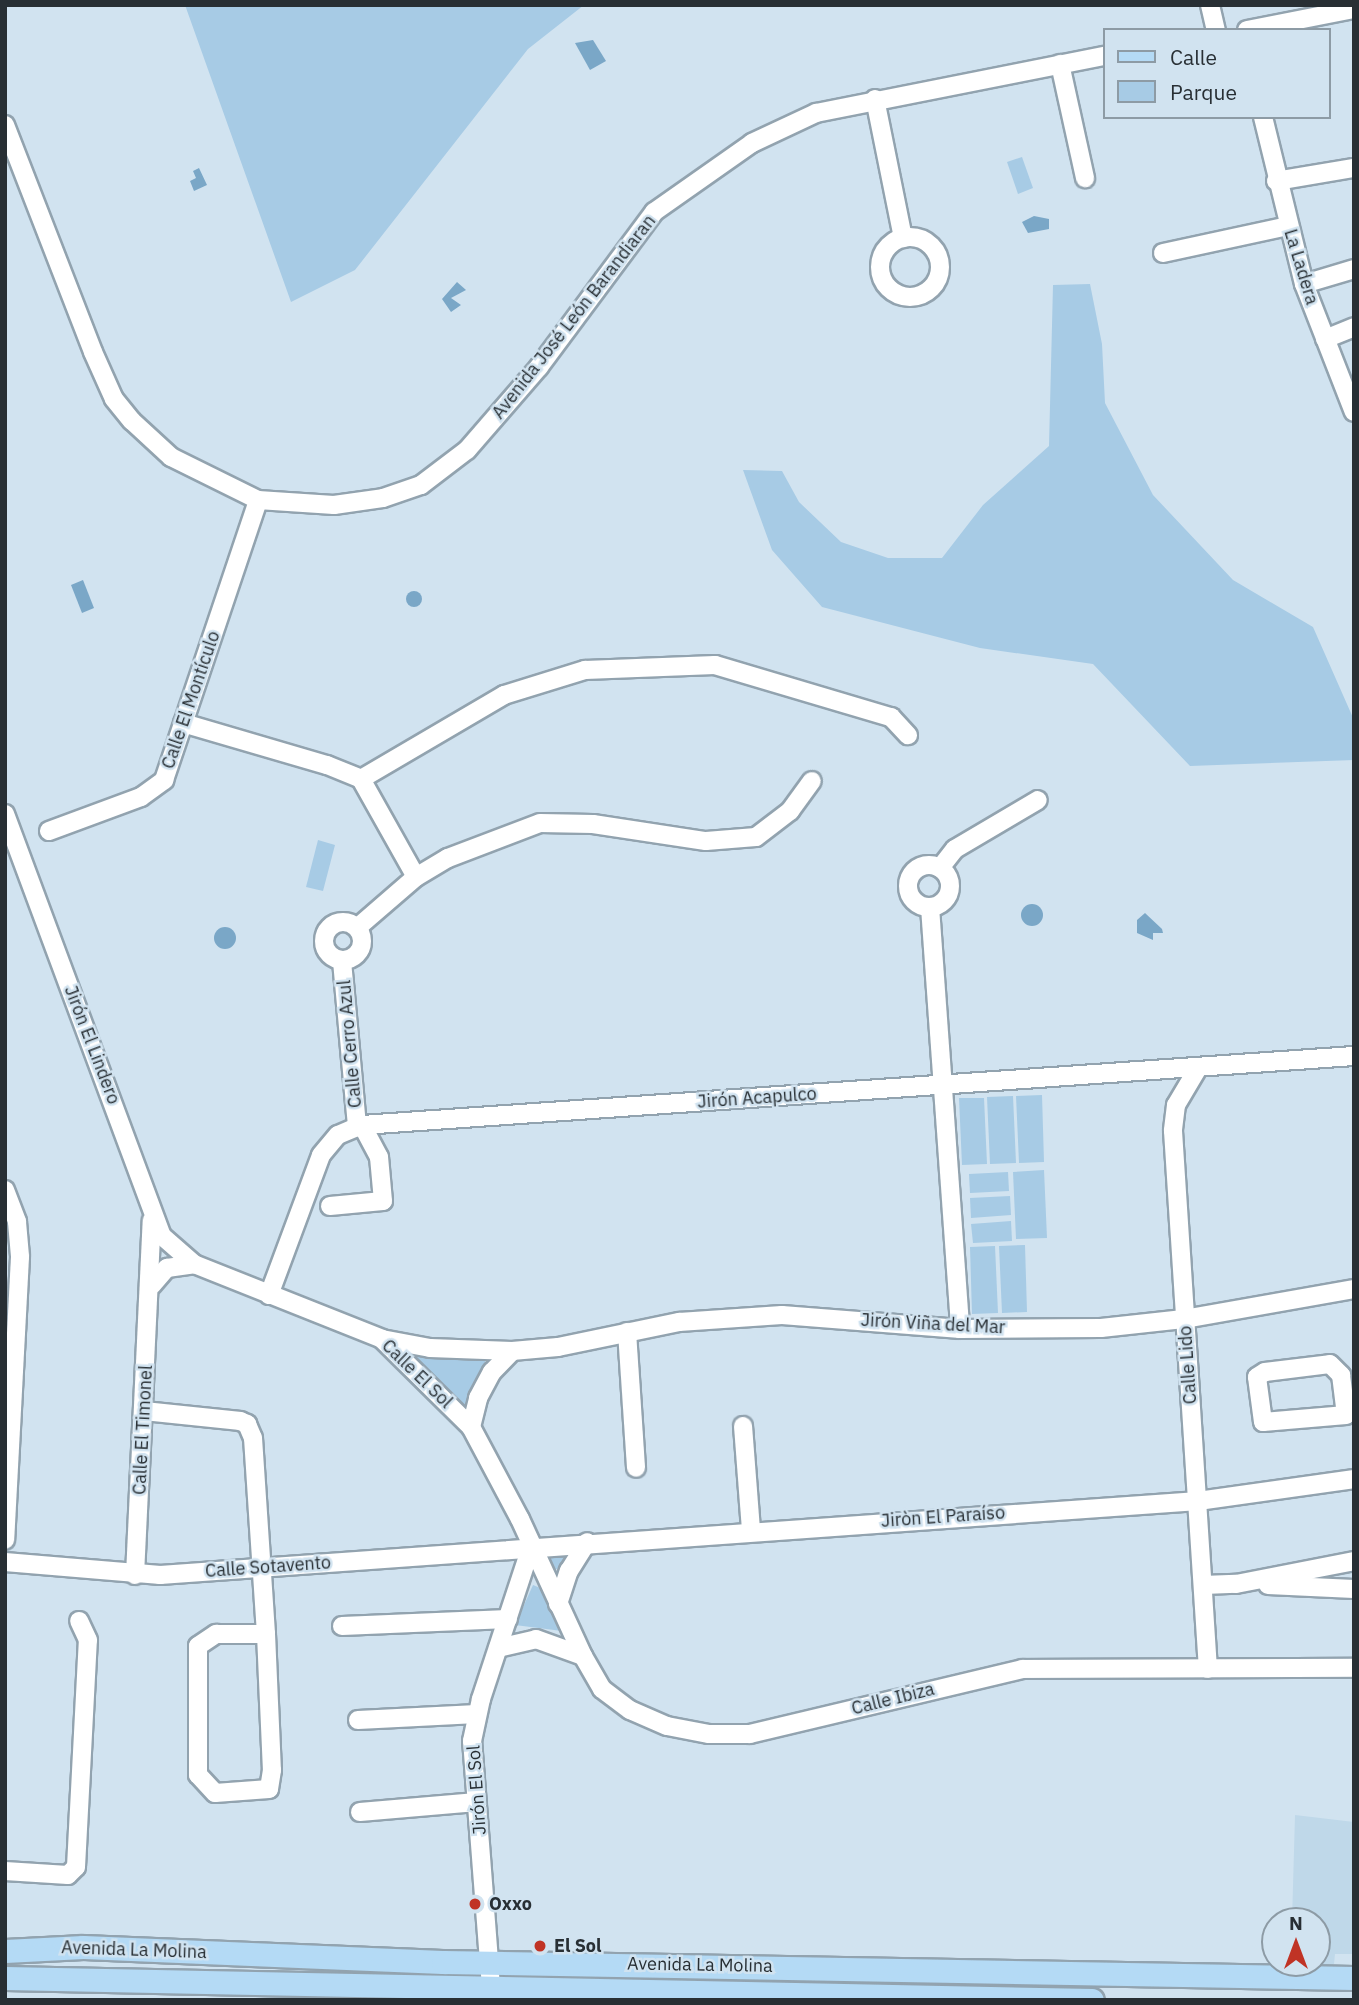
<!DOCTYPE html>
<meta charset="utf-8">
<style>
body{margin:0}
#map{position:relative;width:1359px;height:2005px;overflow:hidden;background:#d1e3f0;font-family:"IBM Plex Sans",sans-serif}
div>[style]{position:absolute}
.built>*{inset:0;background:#bfd8e9}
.green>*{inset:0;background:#a7cbe5}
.water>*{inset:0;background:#7aa7c7}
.round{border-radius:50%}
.roads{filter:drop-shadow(2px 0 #92a3af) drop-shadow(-2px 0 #92a3af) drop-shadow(0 2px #92a3af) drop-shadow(0 -2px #92a3af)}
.minor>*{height:18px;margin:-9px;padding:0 9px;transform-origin:9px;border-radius:9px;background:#fff}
.minor>.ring{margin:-9px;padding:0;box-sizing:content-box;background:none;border:18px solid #fff;border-radius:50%}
.major>*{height:23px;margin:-11.5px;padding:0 11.5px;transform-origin:11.5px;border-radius:11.5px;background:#b4daf5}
.dots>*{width:19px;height:19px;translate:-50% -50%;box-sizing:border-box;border:4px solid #d1e3f0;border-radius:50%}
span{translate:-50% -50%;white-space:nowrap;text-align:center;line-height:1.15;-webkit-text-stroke:5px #d1e3f0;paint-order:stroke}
.street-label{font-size:18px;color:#282f34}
.poi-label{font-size:18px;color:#282f34;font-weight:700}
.left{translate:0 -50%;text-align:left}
.frame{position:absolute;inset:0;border:7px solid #282f34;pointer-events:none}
.legend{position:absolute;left:1103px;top:28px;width:228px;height:91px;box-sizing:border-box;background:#d1e3f0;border:2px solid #8d9ba5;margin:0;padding:9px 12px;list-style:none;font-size:21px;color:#282f34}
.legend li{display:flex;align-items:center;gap:14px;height:35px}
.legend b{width:35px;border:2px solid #8d9ba5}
.north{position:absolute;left:1261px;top:1907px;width:70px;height:70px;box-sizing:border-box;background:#d1e3f0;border:2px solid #8d9ba5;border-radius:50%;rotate:0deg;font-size:19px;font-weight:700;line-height:28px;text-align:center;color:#282f34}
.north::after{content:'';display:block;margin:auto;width:24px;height:32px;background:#c03325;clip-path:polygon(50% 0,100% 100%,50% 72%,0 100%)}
</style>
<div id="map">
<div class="built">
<div style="clip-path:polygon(1295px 1815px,1354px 1822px,1354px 1954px,1335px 1954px,1334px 1964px,1291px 1964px,1317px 1963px,1317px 1921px,1292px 1921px)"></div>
</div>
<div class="green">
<div style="clip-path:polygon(185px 5px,584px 5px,528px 49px,355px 270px,291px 302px)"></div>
<div style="clip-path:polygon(1022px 157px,1033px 188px,1018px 194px,1007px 162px)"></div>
<div style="clip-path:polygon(1090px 284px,1102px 344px,1105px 403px,1153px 495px,1233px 580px,1313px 627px,1354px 720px,1354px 760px,1190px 766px,1093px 664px,980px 648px,822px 607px,772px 550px,743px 470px,782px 471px,799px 502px,841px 542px,888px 558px,942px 558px,983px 505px,1049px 446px,1053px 285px)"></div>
<div style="clip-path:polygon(318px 840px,335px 845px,323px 891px,306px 887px)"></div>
<div style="clip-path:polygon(1042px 1095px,1044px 1162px,1019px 1163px,1016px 1096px)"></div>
<div style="clip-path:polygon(1013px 1096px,1016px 1163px,990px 1164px,987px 1097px)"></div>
<div style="clip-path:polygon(959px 1098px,984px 1098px,987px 1164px,962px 1165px)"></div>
<div style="clip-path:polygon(1044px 1170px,1047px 1238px,1016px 1239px,1013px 1172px)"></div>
<div style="clip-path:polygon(1008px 1172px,1009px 1191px,970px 1193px,969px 1174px)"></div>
<div style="clip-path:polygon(1010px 1196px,1011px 1215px,971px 1218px,970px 1198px)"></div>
<div style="clip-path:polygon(1011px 1221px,1012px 1241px,973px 1243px,971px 1224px)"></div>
<div style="clip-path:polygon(1025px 1245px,1027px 1312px,1002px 1313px,999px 1246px)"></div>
<div style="clip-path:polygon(995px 1246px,998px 1313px,972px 1314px,970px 1247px)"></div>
<div style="clip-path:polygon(411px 1354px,485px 1361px,487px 1369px,472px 1405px,462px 1407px)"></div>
<div style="clip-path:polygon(544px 1551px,568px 1552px,560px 1568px,553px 1570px,545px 1565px)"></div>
<div style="clip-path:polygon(533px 1585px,545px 1590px,562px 1631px,515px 1625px)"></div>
</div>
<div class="water">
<div style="clip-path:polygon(593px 40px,606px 61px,590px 70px,575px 43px)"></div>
<div style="clip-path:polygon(199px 168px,207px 185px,194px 191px,190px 181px,196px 178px,193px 171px)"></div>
<div style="clip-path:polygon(1034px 216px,1049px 219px,1049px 229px,1028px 233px,1022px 222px)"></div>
<div style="clip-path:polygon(457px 282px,466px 290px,451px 298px,461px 305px,451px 312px,442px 299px)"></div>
<div style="clip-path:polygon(83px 580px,94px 608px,82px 613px,71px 585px)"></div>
<div class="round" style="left:406px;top:591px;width:16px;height:16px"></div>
<div class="round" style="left:1021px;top:904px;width:22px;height:22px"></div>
<div style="clip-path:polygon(1145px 913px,1162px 929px,1163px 933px,1153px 933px,1153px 940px,1137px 933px,1137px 920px)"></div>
<div class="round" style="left:214px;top:927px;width:22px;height:22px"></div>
</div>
<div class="roads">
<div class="minor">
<div style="left:1210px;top:5px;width:26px;rotate:77deg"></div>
<div style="left:1247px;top:30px;width:109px;rotate:-11.1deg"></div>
<div style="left:1060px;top:64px;width:117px;rotate:77.6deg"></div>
<div style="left:875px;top:99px;width:142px;rotate:78.6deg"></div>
<div style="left:1263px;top:117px;width:172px;rotate:76.2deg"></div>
<div style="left:1304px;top:284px;width:137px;rotate:68.7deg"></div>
<div style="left:5px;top:125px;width:243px;rotate:68.8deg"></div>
<div style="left:93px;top:352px;width:51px;rotate:65.9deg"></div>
<div style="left:114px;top:399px;width:28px;rotate:51deg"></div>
<div style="left:132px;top:421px;width:53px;rotate:42.7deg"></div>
<div style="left:171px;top:457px;width:97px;rotate:26.3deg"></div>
<div style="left:258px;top:500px;width:76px;rotate:3.8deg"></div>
<div style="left:334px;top:505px;width:49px;rotate:-8.1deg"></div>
<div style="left:383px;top:498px;width:40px;rotate:-18.9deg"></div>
<div style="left:421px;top:485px;width:58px;rotate:-37.3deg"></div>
<div style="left:467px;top:450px;width:110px;rotate:-49.1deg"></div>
<div style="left:539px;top:367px;width:193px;rotate:-53.4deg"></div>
<div style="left:654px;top:212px;width:120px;rotate:-35.1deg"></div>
<div style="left:752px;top:143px;width:71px;rotate:-25.1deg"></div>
<div style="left:816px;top:113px;width:295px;rotate:-11.2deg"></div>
<div style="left:1276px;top:181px;width:79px;rotate:-9.5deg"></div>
<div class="ring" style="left:880px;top:237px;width:42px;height:42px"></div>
<div style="left:1163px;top:253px;width:128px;rotate:-12.2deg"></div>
<div style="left:1304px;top:284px;width:52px;rotate:-16.7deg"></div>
<div style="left:1325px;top:339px;width:31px;rotate:-22deg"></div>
<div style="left:183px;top:723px;width:150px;rotate:16.3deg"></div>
<div style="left:327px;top:765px;width:37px;rotate:22deg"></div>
<div style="left:361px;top:779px;width:112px;rotate:60.7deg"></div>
<div style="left:361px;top:779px;width:166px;rotate:-30.4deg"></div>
<div style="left:504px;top:695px;width:85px;rotate:-17.2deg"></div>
<div style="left:585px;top:670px;width:130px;rotate:-2.2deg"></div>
<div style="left:715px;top:665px;width:184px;rotate:16.5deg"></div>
<div style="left:891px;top:717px;width:25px;rotate:47deg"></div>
<div style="left:5px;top:814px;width:450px;rotate:69.6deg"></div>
<div style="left:162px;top:1236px;width:43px;rotate:41.2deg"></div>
<div style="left:194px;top:1264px;width:202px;rotate:21.7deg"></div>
<div style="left:382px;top:1339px;width:125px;rotate:44.7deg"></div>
<div style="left:471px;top:1427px;width:104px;rotate:62deg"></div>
<div style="left:520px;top:1519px;width:151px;rotate:65.3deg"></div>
<div style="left:583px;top:1656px;width:38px;rotate:60deg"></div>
<div style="left:602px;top:1689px;width:35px;rotate:37deg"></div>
<div style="left:630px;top:1710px;width:40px;rotate:23.4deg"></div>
<div style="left:667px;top:1726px;width:43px;rotate:10.8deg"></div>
<div style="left:709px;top:1734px;width:41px"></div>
<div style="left:750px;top:1734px;width:280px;rotate:-13.4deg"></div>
<div style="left:1022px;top:1669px;width:332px;rotate:-0.2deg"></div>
<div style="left:49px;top:831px;width:98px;rotate:-20.3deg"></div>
<div style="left:141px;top:797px;width:29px;rotate:-36deg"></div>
<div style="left:164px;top:780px;width:295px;rotate:-71.4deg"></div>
<div class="ring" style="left:908px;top:865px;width:24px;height:24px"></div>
<div style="left:940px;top:868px;width:24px;rotate:-52deg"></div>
<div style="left:955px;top:849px;width:96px;rotate:-30.6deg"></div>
<div style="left:930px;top:907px;width:423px;rotate:85.9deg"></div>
<div class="ring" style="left:324px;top:922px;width:20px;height:20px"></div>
<div style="left:358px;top:927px;width:77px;rotate:-40.8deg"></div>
<div style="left:416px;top:877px;width:37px;rotate:-31deg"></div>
<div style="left:448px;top:858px;width:98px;rotate:-20.8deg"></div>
<div style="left:540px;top:823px;width:53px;rotate:1.1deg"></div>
<div style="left:593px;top:824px;width:114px;rotate:8.6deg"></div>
<div style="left:706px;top:841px;width:50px;rotate:-4.6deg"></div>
<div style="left:756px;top:837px;width:43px;rotate:-37.4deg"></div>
<div style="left:790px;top:811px;width:37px;rotate:-54deg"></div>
<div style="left:342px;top:961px;width:167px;rotate:84.8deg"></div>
<div style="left:1198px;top:1068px;width:43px;rotate:120.7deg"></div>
<div style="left:1176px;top:1105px;width:26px;rotate:97deg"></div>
<div style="left:1173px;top:1131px;width:539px;rotate:86.28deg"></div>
<div style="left:5px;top:1190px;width:34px;rotate:69deg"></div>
<div style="left:17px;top:1222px;width:35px;rotate:85deg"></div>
<div style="left:20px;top:1257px;width:283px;rotate:93deg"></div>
<div style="left:330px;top:1206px;width:53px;rotate:-5.4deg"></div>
<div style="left:383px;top:1201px;width:44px;rotate:-95.2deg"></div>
<div style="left:379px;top:1157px;width:36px;rotate:-118deg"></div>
<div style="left:152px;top:1285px;width:23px;rotate:-49deg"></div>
<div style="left:167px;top:1268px;width:27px;rotate:-8deg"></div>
<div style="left:269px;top:1295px;width:149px;rotate:-69.6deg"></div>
<div style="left:321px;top:1155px;width:26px;rotate:-50deg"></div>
<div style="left:338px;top:1135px;width:26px;rotate:-23deg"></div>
<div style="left:362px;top:1125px;width:994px;rotate:-3.98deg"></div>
<div style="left:627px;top:1332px;width:136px;rotate:86.2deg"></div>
<div style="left:382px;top:1339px;width:49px;rotate:10.6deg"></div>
<div style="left:430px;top:1348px;width:82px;rotate:2.1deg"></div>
<div style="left:1330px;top:1364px;width:16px;rotate:45deg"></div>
<div style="left:1341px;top:1375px;width:40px;rotate:82.9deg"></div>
<div style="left:1346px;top:1415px;width:83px;rotate:175.2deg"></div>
<div style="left:1263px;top:1422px;width:45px;rotate:-97.6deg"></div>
<div style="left:1257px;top:1377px;width:9px;rotate:-32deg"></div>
<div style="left:1265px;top:1372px;width:65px;rotate:-7deg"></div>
<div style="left:144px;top:1411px;width:97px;rotate:5.9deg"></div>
<div style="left:240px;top:1421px;width:8px;rotate:23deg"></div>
<div style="left:247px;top:1424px;width:15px;rotate:67deg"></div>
<div style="left:253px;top:1438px;width:196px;rotate:86.2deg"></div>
<div style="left:266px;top:1634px;width:136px;rotate:87.5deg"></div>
<div style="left:272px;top:1770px;width:19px;rotate:99deg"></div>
<div style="left:269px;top:1789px;width:54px;rotate:175.8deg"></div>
<div style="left:215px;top:1793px;width:25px;rotate:-133deg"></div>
<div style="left:198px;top:1775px;width:129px;rotate:-90deg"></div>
<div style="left:198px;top:1646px;width:22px;rotate:-34deg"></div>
<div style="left:216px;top:1634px;width:50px"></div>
<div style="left:743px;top:1426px;width:104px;rotate:85.6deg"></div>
<div style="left:471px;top:1427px;width:30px;rotate:-76deg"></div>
<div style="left:478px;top:1398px;width:30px;rotate:-62deg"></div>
<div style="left:492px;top:1372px;width:29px;rotate:-46deg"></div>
<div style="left:512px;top:1351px;width:46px;rotate:-5deg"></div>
<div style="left:558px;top:1347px;width:124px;rotate:-11.7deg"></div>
<div style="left:679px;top:1322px;width:103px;rotate:-3.9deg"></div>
<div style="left:782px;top:1315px;width:179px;rotate:4.5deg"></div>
<div style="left:960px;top:1329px;width:141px;rotate:-0.4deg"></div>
<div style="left:1101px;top:1328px;width:83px;rotate:-6.2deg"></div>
<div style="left:1184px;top:1319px;width:173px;rotate:-10deg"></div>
<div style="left:5px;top:1562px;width:156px;rotate:4.8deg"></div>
<div style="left:160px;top:1575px;width:1041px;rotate:-4.08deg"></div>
<div style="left:1198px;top:1501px;width:158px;rotate:-8deg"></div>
<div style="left:135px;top:1575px;width:355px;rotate:-87.3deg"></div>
<div style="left:1203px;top:1585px;width:33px;rotate:-2deg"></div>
<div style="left:1236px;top:1584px;width:120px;rotate:-11deg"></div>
<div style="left:1268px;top:1585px;width:86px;rotate:2.7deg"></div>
<div style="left:558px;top:1604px;width:35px;rotate:-72deg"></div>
<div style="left:569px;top:1571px;width:34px;rotate:-58deg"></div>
<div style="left:342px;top:1626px;width:166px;rotate:-2.4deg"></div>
<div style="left:498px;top:1648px;width:39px;rotate:-13deg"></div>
<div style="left:536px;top:1639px;width:50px;rotate:19.9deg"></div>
<div style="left:358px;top:1720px;width:119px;rotate:-2.9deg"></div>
<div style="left:360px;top:1812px;width:117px;rotate:-4.9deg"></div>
<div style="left:5px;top:1871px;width:63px;rotate:3.6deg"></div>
<div style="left:68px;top:1875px;width:11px;rotate:-45deg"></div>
<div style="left:76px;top:1867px;width:227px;rotate:-87deg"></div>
<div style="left:88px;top:1640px;width:21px;rotate:-115deg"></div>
<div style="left:492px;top:2000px;width:260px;rotate:-94.4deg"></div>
<div style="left:472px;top:1741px;width:43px;rotate:-77.9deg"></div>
<div style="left:481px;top:1699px;width:160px;rotate:-71.8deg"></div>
</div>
<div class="major">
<div style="left:5px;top:1951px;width:78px;rotate:-2.9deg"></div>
<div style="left:83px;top:1947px;width:360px;rotate:2.4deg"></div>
<div style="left:443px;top:1962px;width:911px;rotate:1.01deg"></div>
<div style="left:5px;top:1978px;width:1087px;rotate:1.16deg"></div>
</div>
</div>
<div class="dots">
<div style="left:475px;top:1904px;background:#c03325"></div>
<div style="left:540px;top:1946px;background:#c03325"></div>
</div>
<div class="street-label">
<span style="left:1301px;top:267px;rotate:73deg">La Ladera</span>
<span style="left:574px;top:317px;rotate:-52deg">Avenida José León Barandiaran</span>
<span style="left:191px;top:700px;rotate:-71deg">Calle El Montículo</span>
<span style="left:350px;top:1044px;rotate:-95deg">Calle Cerro Azul</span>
<span style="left:92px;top:1045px;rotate:69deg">Jirón El Lindero</span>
<span style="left:757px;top:1098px;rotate:-4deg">Jirón Acapulco</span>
<span style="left:933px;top:1324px;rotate:3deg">Jirón Viña del Mar</span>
<span style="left:1188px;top:1365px;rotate:-94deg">Calle Lido</span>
<span style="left:417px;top:1374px;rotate:44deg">Calle El Sol</span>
<span style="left:143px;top:1430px;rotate:-87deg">Calle El Timonel</span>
<span style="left:943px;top:1517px;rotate:-4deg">Jiròn El Paraíso</span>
<span style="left:268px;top:1567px;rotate:-4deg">Calle Sotavento</span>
<span style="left:893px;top:1699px;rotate:-14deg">Calle Ibiza</span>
<span style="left:477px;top:1790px;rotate:-94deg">Jirón El Sol</span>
<span style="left:134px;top:1950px;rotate:2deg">Avenida La Molina</span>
<span style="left:700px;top:1965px;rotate:1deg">Avenida La Molina</span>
</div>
<div class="poi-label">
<span class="left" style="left:489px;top:1904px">Oxxo</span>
<span class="left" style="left:554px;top:1946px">El Sol</span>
</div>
<div class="frame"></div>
<ul class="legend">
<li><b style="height:9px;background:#b4daf5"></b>Calle</li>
<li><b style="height:19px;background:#a7cbe5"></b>Parque</li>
</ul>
<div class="north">N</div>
</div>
